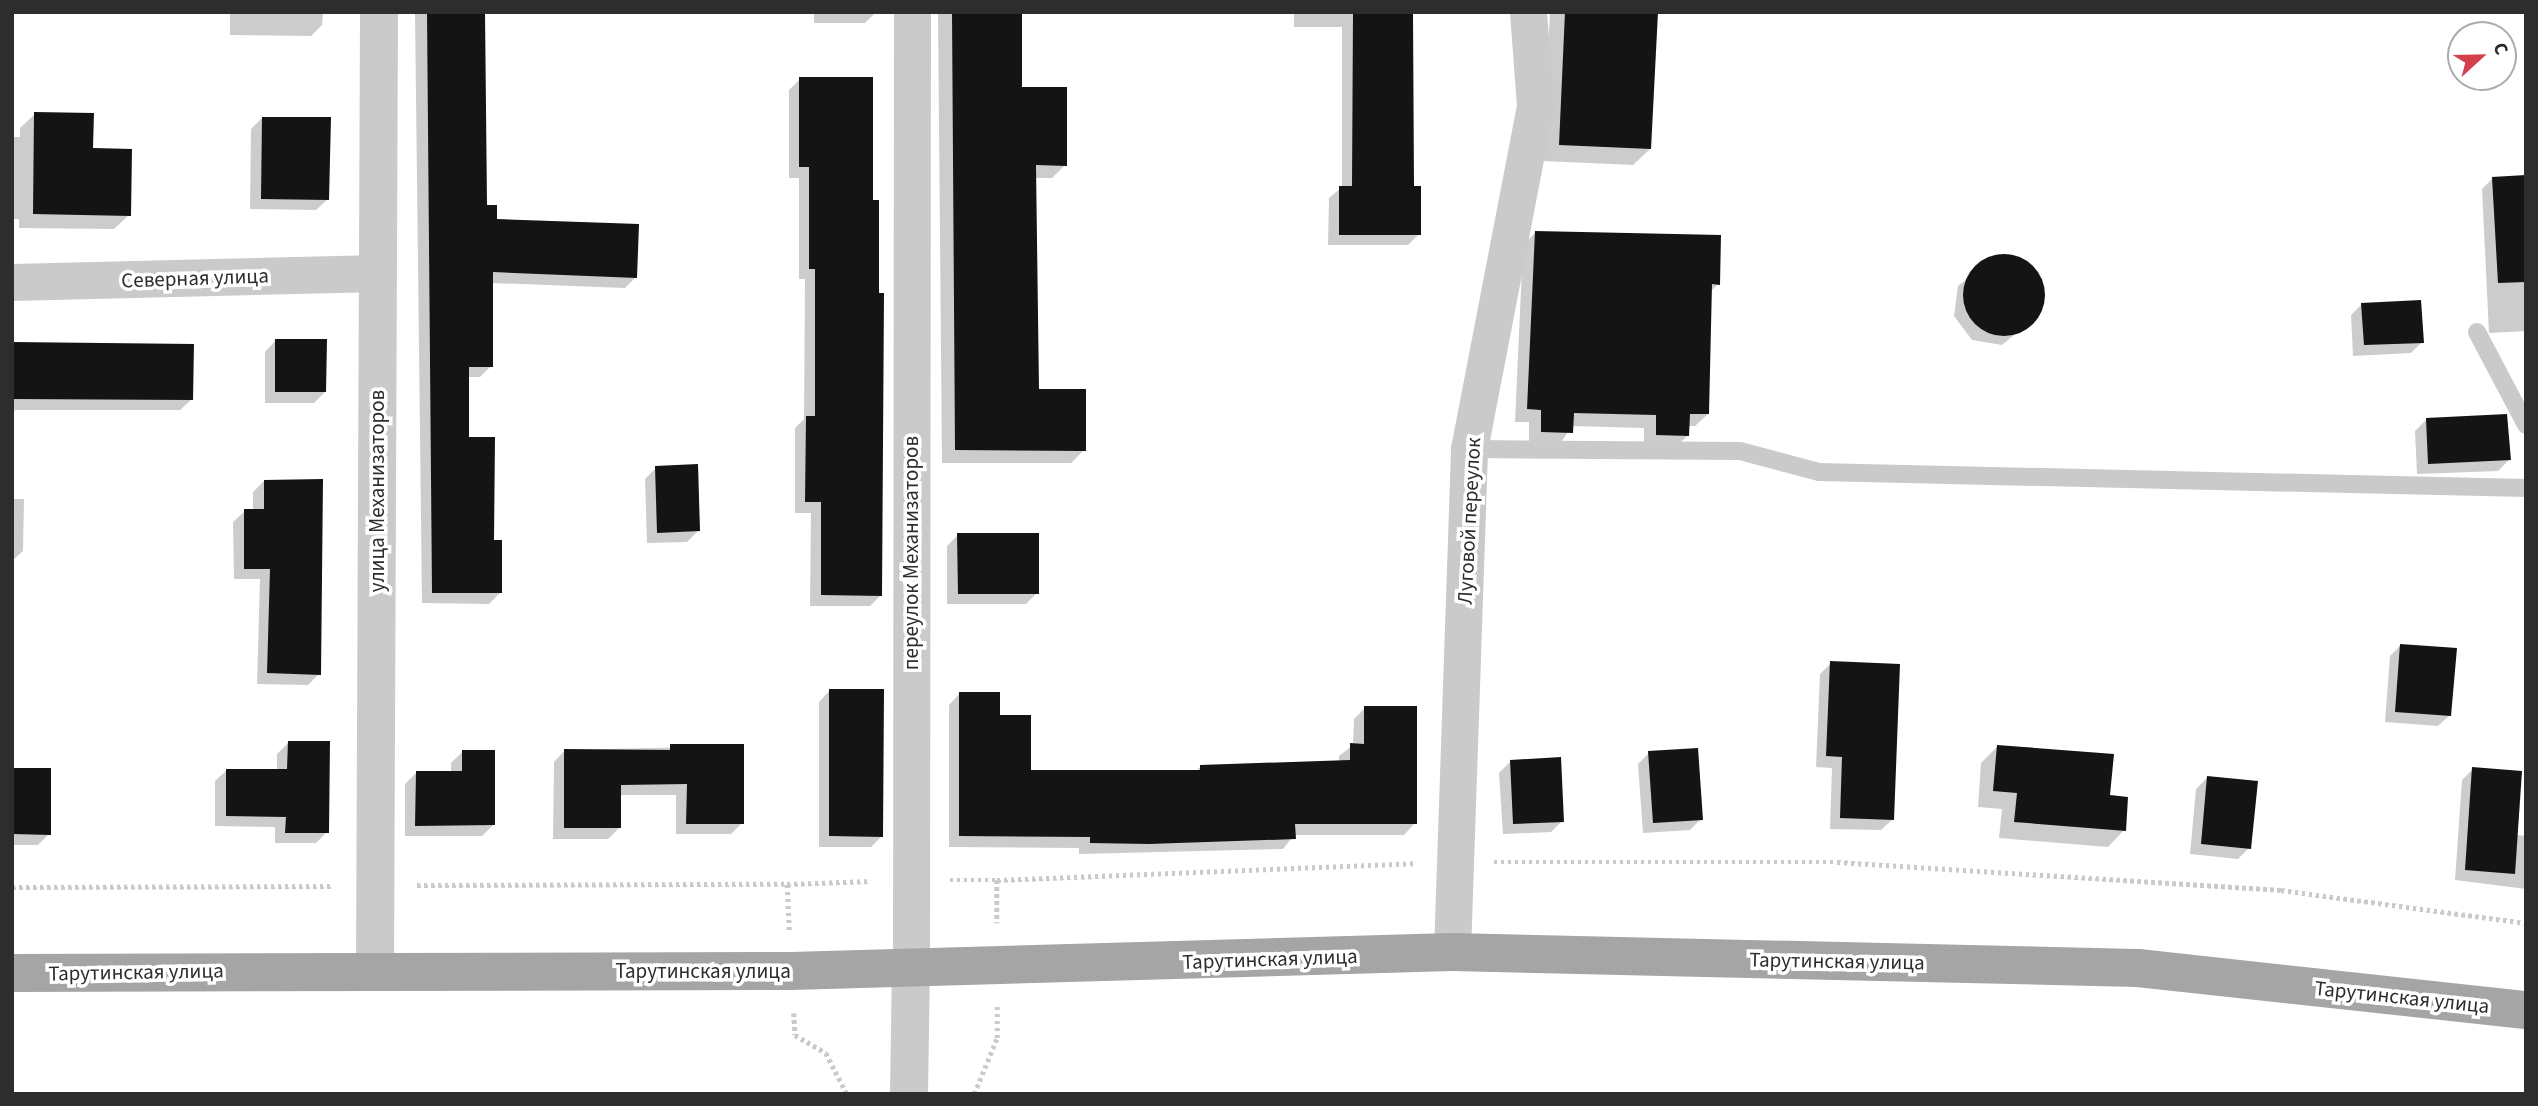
<!DOCTYPE html>
<meta charset="utf-8">
<style>
body{margin:0}
#map{position:relative;width:2538px;height:1106px;overflow:hidden;background:#fff;font-family:"Source Sans 3",sans-serif}
div>[style]{position:absolute}
.shadow>*{inset:0;background:#0003}
.building>*{inset:0;background:#141414}
.round{border-radius:50%}
.path>*{height:4.5px;margin-top:-2.25px;transform-origin:0;background:repeating-linear-gradient(90deg,#cacaca 0 3.5px,transparent 0 7px)}
.service>*{height:18px;margin:-9px;padding:0 9px;transform-origin:9px;border-radius:9px;background:#cacaca}
.minor>*{height:37px;margin:-18.5px;padding:0 18.5px;transform-origin:18.5px;border-radius:18.5px;background:#cacaca}
.tertiary>*{height:38px;margin:-19px;padding:0 19px;transform-origin:19px;border-radius:19px;background:#cacaca}
.primary>*{height:38px;margin:-19px;padding:0 19px;transform-origin:19px;border-radius:19px;background:#a5a5a5}
span{translate:-50% -50%;white-space:nowrap;text-align:center;line-height:1.15;-webkit-text-stroke:7px #fff;paint-order:stroke}
.street-label{font-size:21px;color:#2d2d2d}
.frame{position:absolute;inset:0;border:14px solid #2d2d2d;pointer-events:none}
.north{position:absolute;left:2447px;top:21px;width:70px;height:70px;box-sizing:border-box;background:#fff;border:2px solid #ababab;border-radius:50%;rotate:68deg;font-size:19px;font-weight:700;line-height:28px;text-align:center;color:#2d2d2d}
.north::after{content:'';display:block;margin:auto;width:24px;height:32px;background:#d43f4c;clip-path:polygon(50% 0,100% 100%,50% 72%,0 100%)}
</style>
<div id="map">
<div class="shadow">
<div style="clip-path:polygon(230px 12px,323px 12px,322px 25px,311px 36px,230px 35px)"></div>
<div style="clip-path:polygon(415px 12px,484px 12px,486px 207px,495px 221px,636px 277px,625px 288px,492px 283px,491px 366px,480px 377px,468px 377px,468px 438px,500px 593px,489px 604px,422px 603px)"></div>
<div style="clip-path:polygon(814px 12px,876px 12px,865px 23px,814px 23px)"></div>
<div style="clip-path:polygon(938px 12px,1021px 12px,1020px 88px,1065px 165px,1052px 178px,1035px 178px,1037px 391px,1084px 450px,1071px 463px,942px 463px)"></div>
<div style="clip-path:polygon(1294px 12px,1411px 12px,1412px 187px,1419px 234px,1408px 245px,1328px 245px,1329px 198px,1342px 187px,1342px 27px,1294px 27px)"></div>
<div style="clip-path:polygon(1550px 12px,1656px 12px,1650px 149px,1633px 165px,1543px 161px)"></div>
<div style="clip-path:polygon(800px 79px,871px 202px,881px 595px,870px 606px,810px 606px,811px 513px,795px 513px,795px 428px,804px 419px,805px 279px,799px 279px,799px 178px,789px 178px,789px 90px)"></div>
<div style="clip-path:polygon(35px 114px,92px 150px,129px 215px,114px 229px,19px 228px,19px 219px,12px 219px,12px 137px,20px 137px,20px 128px)"></div>
<div style="clip-path:polygon(262px 118px,328px 199px,316px 210px,250px 209px,251px 129px)"></div>
<div style="clip-path:polygon(2526px 177px,2526px 331px,2489px 333px,2482px 189px,2493px 178px)"></div>
<div style="clip-path:polygon(1536px 232px,1718px 284px,1710px 292px,1708px 414px,1695px 426px,1688px 426px,1688px 435px,1675px 448px,1644px 447px,1644px 428px,1572px 426px,1559px 445px,1529px 444px,1529px 422px,1515px 422px,1523px 245px)"></div>
<div style="clip-path:polygon(1995px 257px,2024px 261px,2042px 285px,2038px 315px,2002px 345px,1972px 340px,1954px 316px,1958px 286px)"></div>
<div style="clip-path:polygon(2362px 304px,2422px 342px,2411px 353px,2353px 356px,2351px 315px)"></div>
<div style="clip-path:polygon(12px 339px,15px 344px,192px 399px,180px 410px,15px 410px,12px 416px)"></div>
<div style="clip-path:polygon(276px 340px,325px 392px,314px 403px,265px 403px,265px 352px)"></div>
<div style="clip-path:polygon(2426px 420px,2509px 460px,2498px 471px,2417px 474px,2415px 431px)"></div>
<div style="clip-path:polygon(656px 468px,698px 531px,687px 542px,647px 543px,645px 479px)"></div>
<div style="clip-path:polygon(264px 481px,319px 674px,308px 685px,257px 684px,260px 579px,234px 579px,233px 522px,245px 511px,253px 511px,253px 492px)"></div>
<div style="clip-path:polygon(12px 499px,24px 499px,23px 551px,12px 561px)"></div>
<div style="clip-path:polygon(958px 535px,1037px 593px,1026px 604px,947px 604px,947px 546px)"></div>
<div style="clip-path:polygon(2401px 645px,2450px 715px,2438px 726px,2385px 722px,2390px 656px)"></div>
<div style="clip-path:polygon(1831px 663px,1893px 819px,1881px 830px,1830px 829px,1832px 768px,1816px 767px,1820px 674px)"></div>
<div style="clip-path:polygon(830px 690px,882px 836px,871px 847px,819px 847px,819px 702px)"></div>
<div style="clip-path:polygon(960px 693px,998px 717px,1029px 772px,1195px 772px,1201px 766px,1339px 762px,1339px 756px,1353px 745px,1354px 719px,1365px 708px,1415px 823px,1404px 835px,1294px 835px,1283px 849px,1079px 854px,1079px 848px,949px 847px,949px 705px)"></div>
<div style="clip-path:polygon(288px 743px,327px 832px,316px 843px,275px 843px,275px 827px,215px 826px,215px 781px,227px 770px,277px 771px,277px 754px)"></div>
<div style="clip-path:polygon(742px 746px,742px 823px,731px 834px,676px 834px,676px 795px,620px 795px,620px 827px,608px 839px,553px 839px,554px 762px,565px 750px)"></div>
<div style="clip-path:polygon(1997px 747px,2109px 797px,2124px 830px,2108px 847px,1999px 838px,2002px 809px,1978px 807px,1981px 763px)"></div>
<div style="clip-path:polygon(462px 752px,493px 825px,482px 836px,405px 836px,405px 784px,416px 773px,451px 773px,451px 763px)"></div>
<div style="clip-path:polygon(1649px 753px,1701px 819px,1690px 830px,1643px 833px,1638px 764px)"></div>
<div style="clip-path:polygon(1510px 762px,1562px 821px,1551px 832px,1503px 834px,1499px 773px)"></div>
<div style="clip-path:polygon(2473px 769px,2516px 835px,2526px 836px,2526px 889px,2455px 880px,2462px 780px)"></div>
<div style="clip-path:polygon(12px 770px,49px 834px,38px 845px,12px 845px)"></div>
<div style="clip-path:polygon(2207px 778px,2249px 848px,2238px 859px,2190px 854px,2196px 789px)"></div>
</div>
<div class="building">
<div style="clip-path:polygon(427px 12px,485px 12px,487px 205px,497px 205px,497px 219px,639px 224px,637px 278px,493px 272px,493px 367px,469px 367px,469px 437px,495px 437px,494px 540px,502px 540px,502px 593px,432px 593px)"></div>
<div style="clip-path:polygon(952px 12px,1022px 12px,1022px 87px,1067px 87px,1067px 166px,1036px 165px,1039px 389px,1086px 389px,1086px 451px,955px 450px)"></div>
<div style="clip-path:polygon(1353px 12px,1413px 12px,1414px 186px,1421px 186px,1421px 235px,1339px 235px,1339px 186px,1352px 186px)"></div>
<div style="clip-path:polygon(1565px 12px,1658px 12px,1651px 149px,1559px 145px)"></div>
<div style="clip-path:polygon(799px 77px,873px 77px,873px 200px,879px 200px,879px 293px,884px 293px,882px 596px,821px 595px,821px 502px,805px 502px,806px 416px,815px 416px,815px 269px,809px 269px,809px 167px,799px 167px)"></div>
<div style="clip-path:polygon(34px 112px,94px 113px,93px 148px,132px 149px,131px 216px,33px 214px)"></div>
<div style="clip-path:polygon(262px 117px,331px 117px,329px 200px,261px 199px)"></div>
<div style="clip-path:polygon(2526px 175px,2526px 282px,2498px 283px,2492px 177px)"></div>
<div style="clip-path:polygon(1535px 231px,1721px 235px,1720px 285px,1712px 284px,1709px 414px,1690px 414px,1689px 436px,1656px 435px,1656px 415px,1574px 413px,1573px 433px,1541px 432px,1541px 410px,1527px 409px)"></div>
<div class="round" style="left:1963px;top:254px;width:82px;height:82px"></div>
<div style="clip-path:polygon(2421px 300px,2424px 343px,2364px 345px,2361px 303px)"></div>
<div style="clip-path:polygon(275px 339px,327px 339px,326px 392px,275px 392px)"></div>
<div style="clip-path:polygon(12px 342px,194px 344px,193px 400px,12px 399px)"></div>
<div style="clip-path:polygon(2507px 414px,2511px 460px,2428px 464px,2426px 418px)"></div>
<div style="clip-path:polygon(698px 464px,700px 531px,657px 533px,655px 466px)"></div>
<div style="clip-path:polygon(323px 479px,321px 675px,267px 673px,270px 569px,244px 569px,244px 509px,264px 509px,264px 480px)"></div>
<div style="clip-path:polygon(957px 533px,1039px 533px,1039px 594px,958px 594px)"></div>
<div style="clip-path:polygon(2400px 644px,2457px 648px,2451px 716px,2395px 712px)"></div>
<div style="clip-path:polygon(1830px 661px,1900px 664px,1894px 820px,1840px 818px,1842px 757px,1826px 756px)"></div>
<div style="clip-path:polygon(829px 689px,884px 689px,883px 837px,829px 836px)"></div>
<div style="clip-path:polygon(959px 692px,1000px 692px,1000px 715px,1031px 715px,1031px 770px,1200px 770px,1200px 765px,1350px 760px,1350px 743px,1364px 744px,1364px 706px,1417px 706px,1417px 824px,1295px 824px,1296px 839px,1149px 844px,1090px 843px,1090px 837px,959px 836px)"></div>
<div style="clip-path:polygon(288px 741px,330px 741px,329px 833px,285px 833px,286px 817px,226px 816px,226px 769px,287px 769px)"></div>
<div style="clip-path:polygon(670px 744px,744px 744px,744px 824px,686px 824px,687px 784px,621px 785px,621px 828px,564px 828px,564px 749px,670px 750px)"></div>
<div style="clip-path:polygon(1997px 745px,2114px 754px,2110px 795px,2128px 797px,2126px 831px,2014px 822px,2017px 793px,1993px 791px)"></div>
<div style="clip-path:polygon(1698px 748px,1703px 820px,1653px 823px,1648px 751px)"></div>
<div style="clip-path:polygon(462px 750px,495px 750px,495px 825px,415px 826px,416px 771px,462px 771px)"></div>
<div style="clip-path:polygon(1561px 757px,1564px 822px,1513px 824px,1510px 760px)"></div>
<div style="clip-path:polygon(2472px 767px,2522px 771px,2515px 874px,2465px 870px)"></div>
<div style="clip-path:polygon(12px 768px,51px 768px,51px 835px,12px 834px)"></div>
<div style="clip-path:polygon(2207px 776px,2258px 781px,2251px 849px,2201px 844px)"></div>
</div>
<div class="path">
<div style="left:1494px;top:862px;width:343px"></div>
<div style="left:1837px;top:862px;width:445px;rotate:3.6deg"></div>
<div style="left:2281px;top:890px;width:247px;rotate:7.7deg"></div>
<div style="left:950px;top:880px;width:47px"></div>
<div style="left:997px;top:880px;width:43px;rotate:90deg"></div>
<div style="left:997px;top:880px;width:418px;rotate:-2.3deg"></div>
<div style="left:417px;top:885px;width:370px;rotate:-0.2deg"></div>
<div style="left:12px;top:887px;width:322px;rotate:-0.2deg"></div>
<div style="left:789px;top:930px;width:46px;rotate:-92.5deg"></div>
<div style="left:787px;top:884px;width:84px;rotate:-2deg"></div>
<div style="left:794px;top:1013px;width:22px;rotate:87deg"></div>
<div style="left:795px;top:1035px;width:36px;rotate:30deg"></div>
<div style="left:826px;top:1053px;width:46px;rotate:62.9deg"></div>
<div style="left:974px;top:1094px;width:61px;rotate:-67.7deg"></div>
<div style="left:997px;top:1038px;width:33px;rotate:-90deg"></div>
</div>
<div class="service">
<div style="left:2477px;top:332px;width:105px;rotate:62.2deg"></div>
<div style="left:1469px;top:449px;width:271px;rotate:0.4deg"></div>
<div style="left:1740px;top:451px;width:82px;rotate:14.9deg"></div>
<div style="left:1819px;top:472px;width:707px;rotate:1.3deg"></div>
</div>
<div class="minor">
<div style="left:12px;top:282px;width:366px;rotate:-1.4deg"></div>
<div style="left:1452px;top:952px;width:503px;rotate:-88.06deg"></div>
<div style="left:1469px;top:449px;width:350px;rotate:-79.1deg"></div>
<div style="left:1535px;top:105px;width:93px;rotate:-94.3deg"></div>
<div style="left:911px;top:966px;width:954px;rotate:-89.94deg"></div>
</div>
<div class="tertiary">
<div style="left:375px;top:970px;width:958px;rotate:-89.76deg"></div>
<div style="left:909px;top:1094px;width:128px;rotate:-89.1deg"></div>
</div>
<div class="primary">
<div style="left:12px;top:973px;width:779px;rotate:-0.15deg"></div>
<div style="left:791px;top:971px;width:661px;rotate:-1.65deg"></div>
<div style="left:1452px;top:952px;width:686px;rotate:1.34deg"></div>
<div style="left:2138px;top:968px;width:390px;rotate:6.2deg"></div>
</div>
<div class="street-label">
<span style="left:195px;top:278px;rotate:-2deg">Северная улица</span>
<span style="left:377px;top:491px;rotate:-90deg">улица Механизаторов</span>
<span style="left:1469px;top:521px;rotate:-87deg">Луговой переулок</span>
<span style="left:911px;top:553px;rotate:-90deg">переулок Механизаторов</span>
<span style="left:1270px;top:959px;rotate:-2deg">Тарутинская улица</span>
<span style="left:1837px;top:961px;rotate:1deg">Тарутинская улица</span>
<span style="left:703px;top:971px">Тарутинская улица</span>
<span style="left:136px;top:972px;rotate:-1deg">Тарутинская улица</span>
<span style="left:2402px;top:997px;rotate:6deg">Тарутинская улица</span>
</div>
<div class="frame"></div>
<div class="north">С</div>
</div>
